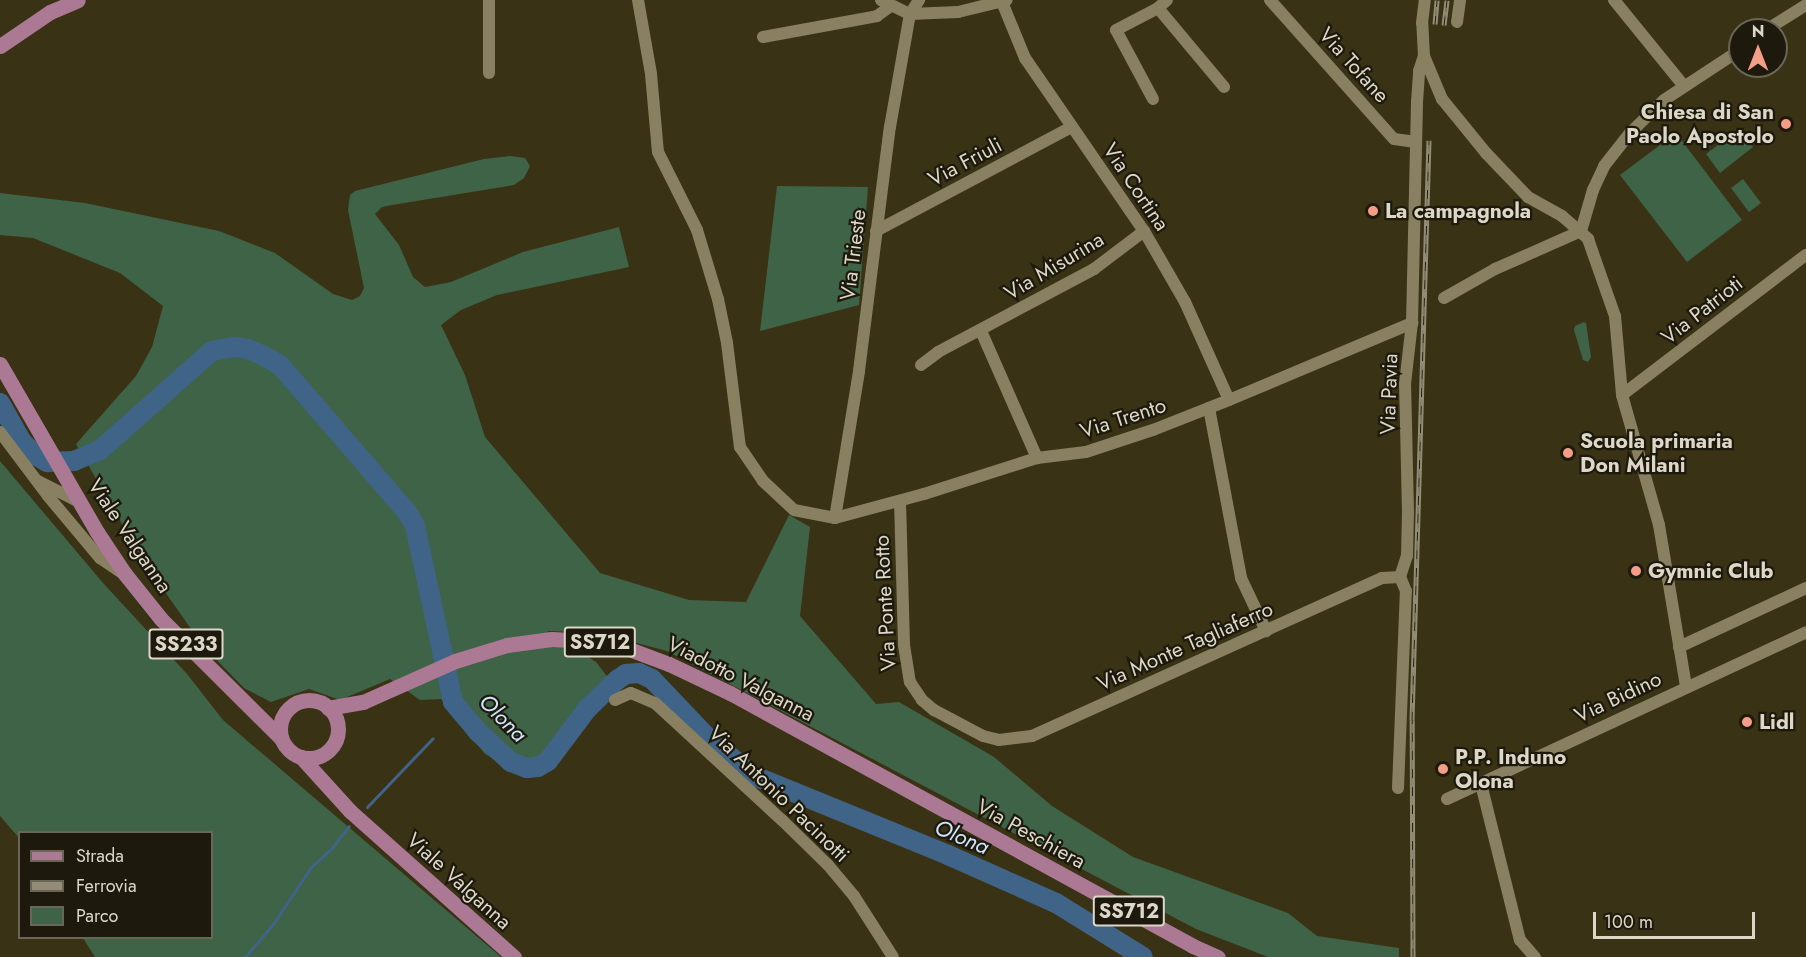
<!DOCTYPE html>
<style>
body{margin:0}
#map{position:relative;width:1806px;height:957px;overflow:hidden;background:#393215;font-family:Jost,sans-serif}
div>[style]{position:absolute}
.green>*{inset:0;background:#3f6346}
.stream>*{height:3px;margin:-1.5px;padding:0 1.5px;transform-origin:1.5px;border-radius:1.5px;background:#406488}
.river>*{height:20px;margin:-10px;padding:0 10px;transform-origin:10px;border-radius:10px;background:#406488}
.minor>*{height:12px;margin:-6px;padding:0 6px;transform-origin:6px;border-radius:6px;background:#888061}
.major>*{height:15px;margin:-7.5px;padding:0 7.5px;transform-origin:7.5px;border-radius:7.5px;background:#ac7995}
.major>.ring{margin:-7.5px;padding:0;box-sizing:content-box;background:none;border:15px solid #ac7995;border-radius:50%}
.rail>*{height:5px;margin-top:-2.5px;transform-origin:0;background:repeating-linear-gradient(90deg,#1d1a0d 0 9px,#938d78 0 18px);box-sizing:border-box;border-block:2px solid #938d78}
.dots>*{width:16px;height:16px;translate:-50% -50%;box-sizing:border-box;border:3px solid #1d1a0d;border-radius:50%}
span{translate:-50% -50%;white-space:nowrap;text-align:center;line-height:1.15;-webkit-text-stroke:4.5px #1d1a0d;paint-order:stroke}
.shield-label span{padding:2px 4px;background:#1d1a0d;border:2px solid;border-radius:4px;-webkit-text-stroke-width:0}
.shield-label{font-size:20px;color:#dcd7c7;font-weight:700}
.street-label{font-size:21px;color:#dcd7c7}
.poi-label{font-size:21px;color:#dcd7c7;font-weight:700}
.right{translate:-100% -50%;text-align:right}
.left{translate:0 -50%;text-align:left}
.water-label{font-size:22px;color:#cfe5fd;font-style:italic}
.legend{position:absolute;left:18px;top:831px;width:195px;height:108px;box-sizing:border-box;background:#1d1a0d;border:2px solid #696657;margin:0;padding:8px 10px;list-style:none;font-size:18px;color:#dcd7c7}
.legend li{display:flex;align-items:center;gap:12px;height:30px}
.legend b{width:30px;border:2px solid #696657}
.north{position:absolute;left:1728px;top:18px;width:60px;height:60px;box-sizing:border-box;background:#1d1a0d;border:2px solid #696657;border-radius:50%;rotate:0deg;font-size:16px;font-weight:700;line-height:24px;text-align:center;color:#dcd7c7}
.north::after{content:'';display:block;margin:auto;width:21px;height:27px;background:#f49e87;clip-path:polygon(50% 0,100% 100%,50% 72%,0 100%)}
.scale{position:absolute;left:1593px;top:912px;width:162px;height:27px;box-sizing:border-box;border:3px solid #dcd7c7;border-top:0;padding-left:8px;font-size:18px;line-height:21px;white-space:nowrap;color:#dcd7c7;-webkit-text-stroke:4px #1d1a0d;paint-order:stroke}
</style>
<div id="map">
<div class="green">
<div style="clip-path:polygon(1739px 129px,1753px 147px,1720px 173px,1706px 154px)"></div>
<div style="clip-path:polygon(1676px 133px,1742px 220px,1687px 262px,1620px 175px)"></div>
<div style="clip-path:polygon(510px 156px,525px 158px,530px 166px,524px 178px,514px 185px,392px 205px,382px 207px,375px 214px,399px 245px,413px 277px,425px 287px,451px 282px,523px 252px,619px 227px,629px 267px,497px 295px,461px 310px,441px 325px,465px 375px,485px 437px,600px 573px,689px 600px,746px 602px,789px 515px,810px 527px,800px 616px,876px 704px,899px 702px,994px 757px,1052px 806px,1133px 857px,1288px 913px,1317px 936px,1399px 948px,1399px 957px,1268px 957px,1196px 929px,667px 651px,599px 633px,547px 631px,596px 662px,619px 692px,596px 711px,559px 755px,524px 777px,485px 754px,441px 699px,420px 700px,390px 679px,340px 700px,309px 689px,271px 702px,244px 688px,203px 646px,144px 562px,76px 444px,136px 376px,152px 347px,163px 306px,120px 273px,33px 238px,0 235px,0 193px,85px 203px,219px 231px,275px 253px,333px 294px,352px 300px,360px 296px,364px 288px,348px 210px,350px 195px,355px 191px,484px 159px)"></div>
<div style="clip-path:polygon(1743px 179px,1761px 203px,1749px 212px,1731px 188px)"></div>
<div style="clip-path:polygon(777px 186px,868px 187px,859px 305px,760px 331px)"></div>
<div style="clip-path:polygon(1584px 322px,1586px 323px,1591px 357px,1588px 362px,1583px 360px,1574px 330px,1575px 326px)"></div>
<div style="clip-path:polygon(0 461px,103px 583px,187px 674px,223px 720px,501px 957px,95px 957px,83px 938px,212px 938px,212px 832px,20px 832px,19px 838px,0 816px)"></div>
</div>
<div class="stream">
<div style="left:367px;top:807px;width:95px;rotate:-46.3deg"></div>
<div style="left:245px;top:957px;width:43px;rotate:-49.7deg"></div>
<div style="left:273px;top:924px;width:69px;rotate:-56.3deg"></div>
<div style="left:311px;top:867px;width:27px;rotate:-42deg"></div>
<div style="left:331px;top:849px;width:29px;rotate:-52deg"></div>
</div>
<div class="river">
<div style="left:0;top:403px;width:45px;rotate:60.6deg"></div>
<div style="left:22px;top:442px;width:21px;rotate:43deg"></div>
<div style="left:37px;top:456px;width:12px;rotate:31deg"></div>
<div style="left:47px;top:462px;width:27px;rotate:-2deg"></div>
<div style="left:74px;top:461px;width:28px;rotate:-23deg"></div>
<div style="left:100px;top:450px;width:149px;rotate:-41.5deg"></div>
<div style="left:212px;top:351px;width:22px;rotate:-10deg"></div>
<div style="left:234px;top:347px;width:14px;rotate:8deg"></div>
<div style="left:248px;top:349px;width:17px;rotate:24deg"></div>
<div style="left:264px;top:356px;width:18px;rotate:29deg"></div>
<div style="left:280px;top:365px;width:194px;rotate:49.2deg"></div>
<div style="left:407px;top:512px;width:16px;rotate:60deg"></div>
<div style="left:415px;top:526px;width:180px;rotate:77.8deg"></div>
<div style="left:453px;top:702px;width:38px;rotate:50deg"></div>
<div style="left:477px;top:731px;width:46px;rotate:42.4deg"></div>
<div style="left:511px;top:762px;width:17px;rotate:21deg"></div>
<div style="left:527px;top:768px;width:11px;rotate:-5deg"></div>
<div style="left:538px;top:767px;width:12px;rotate:-31deg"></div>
<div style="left:548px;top:761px;width:65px;rotate:-53.1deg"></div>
<div style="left:587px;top:709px;width:42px;rotate:-44deg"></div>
<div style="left:617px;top:680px;width:11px;rotate:-34deg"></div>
<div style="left:626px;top:674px;width:13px;rotate:-4deg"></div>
<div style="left:639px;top:673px;width:14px;rotate:25deg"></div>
<div style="left:652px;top:679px;width:76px;rotate:46.6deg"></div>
<div style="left:704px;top:734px;width:63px;rotate:40.5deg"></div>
<div style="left:752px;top:775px;width:212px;rotate:22.2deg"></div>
<div style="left:948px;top:855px;width:118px;rotate:24deg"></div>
<div style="left:1056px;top:903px;width:102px;rotate:31.8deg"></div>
</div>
<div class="minor">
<div style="left:489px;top:0;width:73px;rotate:90deg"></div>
<div style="left:638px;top:0;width:75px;rotate:80deg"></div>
<div style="left:651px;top:74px;width:78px;rotate:84.9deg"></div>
<div style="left:658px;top:152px;width:87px;rotate:63.4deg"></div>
<div style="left:697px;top:230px;width:72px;rotate:73.1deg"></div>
<div style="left:718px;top:299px;width:45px;rotate:78.4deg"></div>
<div style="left:727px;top:343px;width:105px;rotate:82.9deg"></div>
<div style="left:740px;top:447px;width:41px;rotate:55.9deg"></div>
<div style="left:763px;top:481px;width:42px;rotate:43.1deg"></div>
<div style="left:794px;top:510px;width:42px;rotate:11deg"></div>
<div style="left:835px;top:518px;width:92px;rotate:-15.1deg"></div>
<div style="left:924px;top:494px;width:119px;rotate:-17.7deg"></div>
<div style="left:1037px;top:458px;width:49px;rotate:-7deg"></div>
<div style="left:1086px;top:452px;width:71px;rotate:-18.2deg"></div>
<div style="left:1153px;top:430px;width:82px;rotate:-21.5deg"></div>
<div style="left:1229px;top:400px;width:199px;rotate:-22.8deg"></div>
<div style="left:881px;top:0;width:32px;rotate:26deg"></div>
<div style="left:910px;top:14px;width:48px;rotate:-2.4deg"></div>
<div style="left:958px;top:12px;width:50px;rotate:-13.8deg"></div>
<div style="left:1270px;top:0;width:186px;rotate:48.3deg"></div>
<div style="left:1394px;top:139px;width:22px;rotate:8deg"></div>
<div style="left:1614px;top:0;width:111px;rotate:50.9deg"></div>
<div style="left:1002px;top:2px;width:61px;rotate:67.7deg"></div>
<div style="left:1025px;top:58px;width:210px;rotate:55.5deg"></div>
<div style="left:1144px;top:231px;width:82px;rotate:60deg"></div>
<div style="left:1185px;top:302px;width:107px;rotate:65.8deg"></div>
<div style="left:1158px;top:8px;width:103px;rotate:50.1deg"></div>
<div style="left:1457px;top:22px;width:22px;rotate:-82deg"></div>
<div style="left:1766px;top:30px;width:47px;rotate:-32deg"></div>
<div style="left:763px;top:37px;width:116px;rotate:-10.4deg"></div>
<div style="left:877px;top:16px;width:17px;rotate:-36deg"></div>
<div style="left:1424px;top:56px;width:47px;rotate:67.3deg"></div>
<div style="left:1442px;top:99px;width:70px;rotate:50.8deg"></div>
<div style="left:1486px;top:153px;width:61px;rotate:46.3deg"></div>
<div style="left:1528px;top:197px;width:39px;rotate:29deg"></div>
<div style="left:1562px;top:216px;width:35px;rotate:41deg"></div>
<div style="left:1588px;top:239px;width:82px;rotate:70.7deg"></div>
<div style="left:1615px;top:316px;width:79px;rotate:84.9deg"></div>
<div style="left:1622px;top:395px;width:135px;rotate:74.1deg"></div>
<div style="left:1659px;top:525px;width:164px;rotate:80.5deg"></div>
<div style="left:1153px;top:99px;width:78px;rotate:-118.2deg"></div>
<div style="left:1116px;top:30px;width:47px;rotate:-27.6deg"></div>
<div style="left:1158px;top:8px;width:12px;rotate:-42deg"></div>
<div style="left:876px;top:231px;width:222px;rotate:-28deg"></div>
<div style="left:1444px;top:298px;width:59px;rotate:-29.6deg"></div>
<div style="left:1495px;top:269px;width:94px;rotate:-23.8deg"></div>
<div style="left:1581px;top:231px;width:43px;rotate:-73.7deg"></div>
<div style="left:1593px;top:190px;width:26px;rotate:-65deg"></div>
<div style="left:1604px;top:166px;width:42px;rotate:-51.8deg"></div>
<div style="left:1630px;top:133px;width:47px;rotate:-44.1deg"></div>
<div style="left:1664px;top:100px;width:91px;rotate:-33.3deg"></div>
<div style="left:981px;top:331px;width:139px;rotate:66.2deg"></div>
<div style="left:921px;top:365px;width:21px;rotate:-37deg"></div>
<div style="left:938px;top:352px;width:177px;rotate:-28deg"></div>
<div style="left:1094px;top:269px;width:63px;rotate:-37.2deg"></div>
<div style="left:1622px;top:395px;width:231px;rotate:-37.3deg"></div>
<div style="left:1209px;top:408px;width:173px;rotate:79.3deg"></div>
<div style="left:1241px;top:578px;width:59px;rotate:64.7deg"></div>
<div style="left:0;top:432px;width:80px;rotate:53.1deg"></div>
<div style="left:48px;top:496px;width:81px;rotate:50deg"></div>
<div style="left:100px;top:558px;width:29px;rotate:34deg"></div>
<div style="left:38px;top:481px;width:46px;rotate:27.1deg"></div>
<div style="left:900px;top:501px;width:144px;rotate:88.4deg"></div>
<div style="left:904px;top:645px;width:37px;rotate:81deg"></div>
<div style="left:910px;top:682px;width:22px;rotate:56deg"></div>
<div style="left:922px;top:700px;width:16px;rotate:40deg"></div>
<div style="left:934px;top:710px;width:55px;rotate:28deg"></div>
<div style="left:983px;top:736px;width:16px;rotate:14deg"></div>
<div style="left:999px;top:740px;width:33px;rotate:-7deg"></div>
<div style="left:1032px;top:736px;width:384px;rotate:-24.3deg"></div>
<div style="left:1382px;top:578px;width:18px;rotate:-3deg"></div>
<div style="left:835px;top:518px;width:149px;rotate:-80.7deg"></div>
<div style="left:859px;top:371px;width:246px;rotate:-82.8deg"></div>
<div style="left:890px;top:127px;width:115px;rotate:-80deg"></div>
<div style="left:910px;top:14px;width:17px;rotate:-57deg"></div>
<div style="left:1679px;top:647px;width:140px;rotate:-24.9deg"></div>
<div style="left:615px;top:700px;width:17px;rotate:-24deg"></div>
<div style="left:631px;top:693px;width:26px;rotate:23deg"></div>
<div style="left:655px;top:703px;width:173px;rotate:42.7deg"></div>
<div style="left:782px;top:820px;width:64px;rotate:44.4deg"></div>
<div style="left:828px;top:865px;width:40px;rotate:50deg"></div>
<div style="left:854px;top:896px;width:72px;rotate:57.4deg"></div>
<div style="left:1481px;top:784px;width:161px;rotate:76deg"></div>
<div style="left:1520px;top:940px;width:23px;rotate:49deg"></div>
<div style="left:1398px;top:788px;width:197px;rotate:-87.7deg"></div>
<div style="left:1406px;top:591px;width:15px;rotate:-113deg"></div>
<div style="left:1400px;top:577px;width:22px;rotate:-72deg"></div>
<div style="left:1407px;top:556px;width:43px;rotate:-88.7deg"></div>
<div style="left:1408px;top:513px;width:129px;rotate:-91.3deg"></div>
<div style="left:1405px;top:384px;width:61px;rotate:-83.5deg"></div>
<div style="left:1412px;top:323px;width:221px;rotate:-88.7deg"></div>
<div style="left:1417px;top:102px;width:31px;rotate:-86deg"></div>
<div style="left:1419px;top:71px;width:16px;rotate:-72deg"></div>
<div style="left:1424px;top:56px;width:33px;rotate:-93deg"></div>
<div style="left:1422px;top:23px;width:23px;rotate:-83deg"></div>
<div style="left:1447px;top:799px;width:396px;rotate:-24.9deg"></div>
</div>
<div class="major">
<div style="left:0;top:46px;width:60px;rotate:-34.2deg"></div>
<div style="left:50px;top:12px;width:30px;rotate:-23deg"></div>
<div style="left:0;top:364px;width:194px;rotate:60deg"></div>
<div style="left:97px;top:532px;width:50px;rotate:56.3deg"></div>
<div style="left:125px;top:574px;width:58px;rotate:51.3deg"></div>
<div style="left:161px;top:619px;width:169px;rotate:44.8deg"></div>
<div class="ring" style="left:280px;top:700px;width:43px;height:43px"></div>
<div style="left:328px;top:708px;width:36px;rotate:-10deg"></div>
<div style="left:363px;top:702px;width:101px;rotate:-24deg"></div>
<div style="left:455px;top:661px;width:54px;rotate:-17.1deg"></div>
<div style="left:507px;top:645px;width:45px;rotate:-7.6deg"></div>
<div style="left:552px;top:639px;width:37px;rotate:3deg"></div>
<div style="left:589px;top:641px;width:32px;rotate:9deg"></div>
<div style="left:621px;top:646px;width:51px;rotate:20.6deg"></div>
<div style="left:669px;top:664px;width:68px;rotate:25.4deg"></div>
<div style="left:730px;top:693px;width:528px;rotate:28.65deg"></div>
<div style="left:1193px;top:946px;width:27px;rotate:24deg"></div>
<div style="left:301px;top:757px;width:73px;rotate:47.8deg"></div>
<div style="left:350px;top:811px;width:220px;rotate:41.7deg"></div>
</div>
<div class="rail">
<div style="left:1435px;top:24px;width:24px;rotate:-85deg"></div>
<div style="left:1444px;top:25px;width:25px;rotate:-83deg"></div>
<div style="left:1413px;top:957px;width:237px;rotate:-90.2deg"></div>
<div style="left:1412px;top:720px;width:580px;rotate:-88.32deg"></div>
</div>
<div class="dots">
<div style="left:1786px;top:124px;background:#f49e87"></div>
<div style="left:1373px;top:211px;background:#f49e87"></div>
<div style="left:1568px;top:453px;background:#f49e87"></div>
<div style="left:1636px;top:571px;background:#f49e87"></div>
<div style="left:1747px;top:722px;background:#f49e87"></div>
<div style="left:1443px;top:769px;background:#f49e87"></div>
</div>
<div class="shield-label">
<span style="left:600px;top:642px">SS712</span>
<span style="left:186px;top:644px">SS233</span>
<span style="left:1129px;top:911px">SS712</span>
</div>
<div class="street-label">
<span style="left:1354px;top:65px;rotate:48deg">Via Tofane</span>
<span style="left:965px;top:162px;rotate:-28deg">Via Friuli</span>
<span style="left:1136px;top:187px;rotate:56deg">Via Cortina</span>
<span style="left:853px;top:255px;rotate:-83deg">Via Trieste</span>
<span style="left:1054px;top:266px;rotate:-31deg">Via Misurina</span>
<span style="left:1702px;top:310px;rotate:-38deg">Via Patrioti</span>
<span style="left:1389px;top:394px;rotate:-88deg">Via Pavia</span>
<span style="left:1123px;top:418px;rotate:-18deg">Via Trento</span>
<span style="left:130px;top:536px;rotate:56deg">Viale Valganna</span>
<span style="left:885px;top:603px;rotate:-93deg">Via Ponte Rotto</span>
<span style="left:1185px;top:646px;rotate:-24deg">Via Monte Tagliaferro</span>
<span style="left:741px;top:679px;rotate:27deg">Viadotto Valganna</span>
<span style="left:1618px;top:697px;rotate:-25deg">Via Bidino</span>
<span style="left:779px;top:794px;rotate:44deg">Via Antonio Pacinotti</span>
<span style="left:1031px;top:834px;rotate:29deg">Via Peschiera</span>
<span style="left:459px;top:881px;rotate:42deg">Viale Valganna</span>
</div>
<div class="poi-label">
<span class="right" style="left:1774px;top:124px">Chiesa di San<br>Paolo Apostolo</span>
<span class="left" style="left:1385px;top:211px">La campagnola</span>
<span class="left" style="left:1580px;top:453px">Scuola primaria<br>Don Milani</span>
<span class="left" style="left:1648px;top:571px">Gymnic Club</span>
<span class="left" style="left:1759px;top:722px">Lidl</span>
<span class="left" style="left:1455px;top:769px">P.P. Induno<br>Olona</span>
</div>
<div class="water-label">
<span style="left:503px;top:718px;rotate:45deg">Olona</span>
<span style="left:962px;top:837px;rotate:23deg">Olona</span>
</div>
<ul class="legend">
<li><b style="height:8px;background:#ac7995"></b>Strada</li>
<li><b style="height:8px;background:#938d78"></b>Ferrovia</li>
<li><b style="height:16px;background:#3f6346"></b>Parco</li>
</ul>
<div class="north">N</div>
<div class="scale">100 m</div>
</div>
